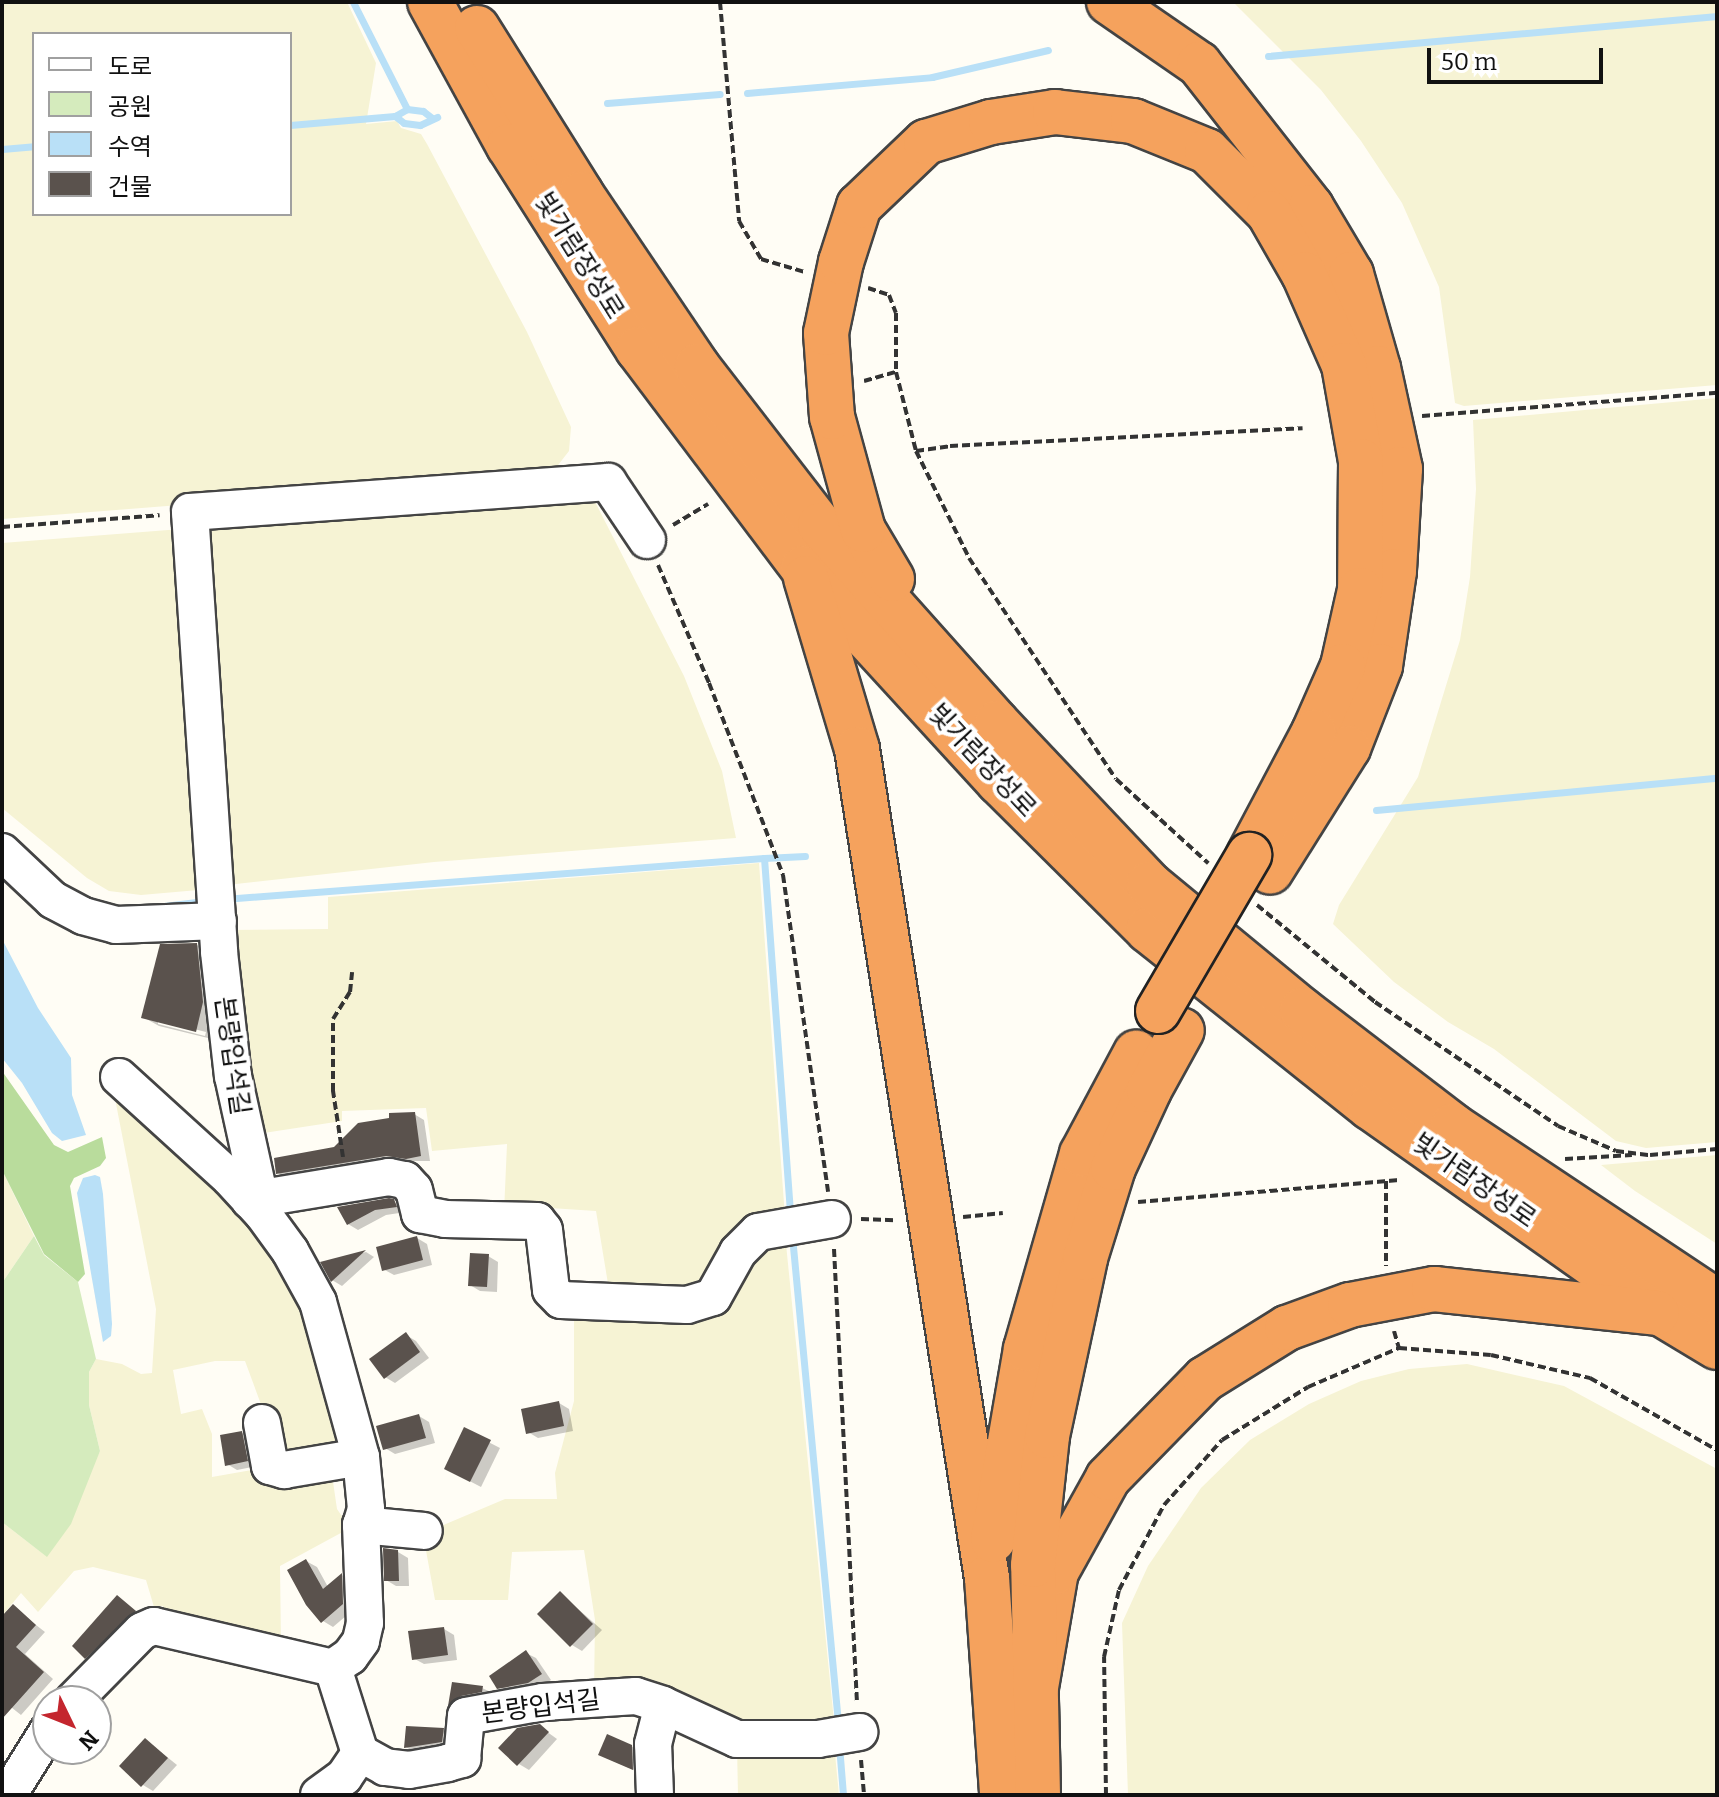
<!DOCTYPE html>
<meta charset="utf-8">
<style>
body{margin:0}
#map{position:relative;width:1719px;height:1797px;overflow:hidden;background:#fffdf5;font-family:Bitter,"Noto Sans KR",serif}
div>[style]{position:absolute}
.farmland>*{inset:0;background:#f6f3d4}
.green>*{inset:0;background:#d5ebbd}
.forest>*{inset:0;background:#b9dc9c}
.water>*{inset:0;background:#b9e0f7}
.shadow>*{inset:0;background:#0003}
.stream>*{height:7px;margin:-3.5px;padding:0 3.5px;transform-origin:3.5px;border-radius:3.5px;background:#b9e0f7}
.building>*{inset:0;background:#5a524d}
.path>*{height:4px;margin-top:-2px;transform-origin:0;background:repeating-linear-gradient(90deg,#333 0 8px,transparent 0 12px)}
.roads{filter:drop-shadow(2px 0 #444) drop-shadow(-2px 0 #444) drop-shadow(0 2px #444) drop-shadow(0 -2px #444)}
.minor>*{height:36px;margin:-18px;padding:0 18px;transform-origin:18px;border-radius:18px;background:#fff}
.highway>*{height:44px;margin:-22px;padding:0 22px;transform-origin:22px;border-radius:22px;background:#f5a25d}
.bridges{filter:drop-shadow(2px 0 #222) drop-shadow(-2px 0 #222) drop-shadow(0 2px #222) drop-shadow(0 -2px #222)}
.highway-bridge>*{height:44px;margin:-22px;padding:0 22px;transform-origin:22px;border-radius:22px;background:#f5a25d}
span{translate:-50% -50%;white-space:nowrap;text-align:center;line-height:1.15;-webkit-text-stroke:8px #fff;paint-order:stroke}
.street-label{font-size:26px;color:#111}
.frame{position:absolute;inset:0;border:4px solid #111;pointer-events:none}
.legend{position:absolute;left:32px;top:32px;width:260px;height:184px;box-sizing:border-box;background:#fff;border:2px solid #a0a0a0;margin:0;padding:10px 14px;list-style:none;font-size:24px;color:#111}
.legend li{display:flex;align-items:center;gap:16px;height:40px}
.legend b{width:40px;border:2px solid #a0a0a0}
.north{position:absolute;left:32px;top:1685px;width:80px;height:80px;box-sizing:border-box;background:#fff;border:2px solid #a0a0a0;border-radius:50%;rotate:133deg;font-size:22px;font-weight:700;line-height:32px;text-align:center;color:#111}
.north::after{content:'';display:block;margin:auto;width:28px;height:36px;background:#c4262e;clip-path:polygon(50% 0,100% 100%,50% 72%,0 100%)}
.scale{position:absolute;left:1427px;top:48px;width:176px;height:36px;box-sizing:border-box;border:4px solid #111;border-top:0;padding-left:10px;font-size:24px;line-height:28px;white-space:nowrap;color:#111;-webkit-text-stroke:6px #fff;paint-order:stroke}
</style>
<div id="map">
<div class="farmland">
<div style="clip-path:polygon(evenodd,2px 2px,347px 2px,376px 63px,366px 124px,397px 121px,401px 128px,421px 134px,427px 144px,527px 332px,571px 427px,569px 451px,555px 469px,510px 479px,2px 519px,2px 2px,34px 34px,290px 34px,290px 214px,34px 214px,34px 34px)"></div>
<div style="clip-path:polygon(1233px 2px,1717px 2px,1717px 385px,1464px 406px,1455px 403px,1439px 287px,1402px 203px,1361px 141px,1321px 90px)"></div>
<div style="clip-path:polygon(1717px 398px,1717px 1142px,1646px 1148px,1616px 1141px,1494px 1049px,1448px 1022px,1394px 982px,1333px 924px,1339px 905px,1418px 777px,1460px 640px,1470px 577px,1476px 489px,1473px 420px)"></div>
<div style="clip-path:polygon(589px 490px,684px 676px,722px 771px,736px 838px,434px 862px,227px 885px,201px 535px,211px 527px)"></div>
<div style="clip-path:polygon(181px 529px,210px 889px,141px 895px,109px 891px,87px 878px,2px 808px,2px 543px)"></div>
<div style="clip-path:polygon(759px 863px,785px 1217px,709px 1293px,610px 1296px,596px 1211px,550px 1208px,549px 1217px,504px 1212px,507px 1144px,432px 1151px,426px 1108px,342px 1111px,342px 1121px,251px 1135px,227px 930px,328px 929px,328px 897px)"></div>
<div style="clip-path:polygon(110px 1073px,282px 1254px,351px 1447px,283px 1464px,245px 1361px,215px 1361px,173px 1370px,181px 1414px,202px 1409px,212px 1434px,212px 1477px,263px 1468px,267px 1485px,331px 1468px,337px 1509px,350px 1528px,280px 1566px,281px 1644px,168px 1622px,163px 1606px,154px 1607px,146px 1580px,93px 1567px,74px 1571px,38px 1612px,21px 1593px,2px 1616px,2px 1522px,46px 1556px,100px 1451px,89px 1405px,89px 1372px,96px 1359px,122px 1364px,141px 1374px,152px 1373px,156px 1309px)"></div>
<div style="clip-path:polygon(1717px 1155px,1717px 1244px,1635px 1191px,1601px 1165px)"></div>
<div style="clip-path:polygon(2px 1170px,34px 1236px,2px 1283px)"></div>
<div style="clip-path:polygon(785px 1234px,835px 1731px,767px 1733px,594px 1693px,595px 1620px,584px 1550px,512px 1552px,508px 1600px,435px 1600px,425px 1545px,434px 1529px,505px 1499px,557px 1499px,555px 1473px,574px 1401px,574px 1320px,578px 1308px,647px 1311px,738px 1272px)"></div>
<div style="clip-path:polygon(1467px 1364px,1564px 1386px,1717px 1469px,1717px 1795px,1128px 1795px,1122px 1623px,1148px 1566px,1201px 1488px,1250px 1440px,1309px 1404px,1361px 1381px,1409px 1369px)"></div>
<div style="clip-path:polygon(834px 1744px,839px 1795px,738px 1795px,737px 1746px)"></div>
</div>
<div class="green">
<div style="clip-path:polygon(34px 1236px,44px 1255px,78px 1282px,96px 1359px,89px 1372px,89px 1405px,100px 1451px,71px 1524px,47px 1557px,2px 1522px,2px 1283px)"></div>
</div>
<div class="forest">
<div style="clip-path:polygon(2px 1071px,54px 1145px,68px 1152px,102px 1137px,106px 1158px,100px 1166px,74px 1178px,70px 1186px,85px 1274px,78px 1282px,44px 1254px,2px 1170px)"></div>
</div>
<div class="water">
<div style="clip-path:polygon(2px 939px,38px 1008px,71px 1058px,72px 1095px,86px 1135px,62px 1141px,52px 1133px,22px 1083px,2px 1058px)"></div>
<div style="clip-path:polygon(95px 1175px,100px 1177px,103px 1194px,112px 1324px,111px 1336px,103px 1342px,77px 1193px,83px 1178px)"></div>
</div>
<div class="shadow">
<div style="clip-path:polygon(evenodd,197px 945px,213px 954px,212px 1039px,159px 1026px,143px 1017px,197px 945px,158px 1020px,206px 1032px,205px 1036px,158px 1024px,158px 1020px)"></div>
<div style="clip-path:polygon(414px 1114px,424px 1120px,430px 1161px,397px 1161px,289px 1179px,278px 1173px)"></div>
<div style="clip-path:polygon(393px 1201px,406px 1212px,386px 1215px,358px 1230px,348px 1224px,340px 1208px)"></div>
<div style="clip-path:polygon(417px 1238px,427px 1244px,432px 1265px,394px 1275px,383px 1269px)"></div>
<div style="clip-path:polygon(366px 1252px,374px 1257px,342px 1286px,332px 1280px,323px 1263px)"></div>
<div style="clip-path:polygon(488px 1256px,498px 1262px,497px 1292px,480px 1291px,470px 1285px)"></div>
<div style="clip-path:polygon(406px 1335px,416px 1341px,429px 1358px,395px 1383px,385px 1377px)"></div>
<div style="clip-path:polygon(559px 1403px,569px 1409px,573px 1431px,538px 1438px,528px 1432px)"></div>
<div style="clip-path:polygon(419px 1416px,429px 1422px,435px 1443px,395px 1454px,385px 1448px)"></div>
<div style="clip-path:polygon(465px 1430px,500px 1448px,481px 1487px,456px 1474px)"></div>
<div style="clip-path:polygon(242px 1433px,252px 1439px,257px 1466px,237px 1470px,227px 1464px)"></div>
<div style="clip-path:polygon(398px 1552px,408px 1558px,409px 1586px,396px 1586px,386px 1580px)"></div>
<div style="clip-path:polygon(306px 1561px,317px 1567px,328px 1587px,342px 1575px,352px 1581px,353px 1610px,333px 1627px,323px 1621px)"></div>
<div style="clip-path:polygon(561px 1594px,602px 1630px,582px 1651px,572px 1645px)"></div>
<div style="clip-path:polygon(118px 1598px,145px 1618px,96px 1664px,86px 1658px)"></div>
<div style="clip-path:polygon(13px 1607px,45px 1632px,25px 1654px,53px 1679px,21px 1715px,2px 1700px,2px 1619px)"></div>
<div style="clip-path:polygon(444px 1629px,454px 1635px,457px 1660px,424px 1664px,413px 1658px)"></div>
<div style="clip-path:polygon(526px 1653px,536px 1658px,551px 1680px,539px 1688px,509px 1694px,499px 1687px)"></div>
<div style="clip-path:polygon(453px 1684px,482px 1688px,493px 1693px,460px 1710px,451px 1704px)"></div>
<div style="clip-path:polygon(539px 1726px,557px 1739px,529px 1770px,519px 1764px)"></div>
<div style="clip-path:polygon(443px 1730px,453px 1736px,452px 1747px,416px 1753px,406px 1747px)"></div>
<div style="clip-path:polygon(146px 1740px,177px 1765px,153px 1791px,143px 1785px)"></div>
<div style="clip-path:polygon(631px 1746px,642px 1752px,643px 1774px,611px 1760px)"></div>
</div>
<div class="stream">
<div style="left:353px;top:2px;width:120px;rotate:63.2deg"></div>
<div style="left:1268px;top:56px;width:451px;rotate:-5.1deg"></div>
<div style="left:747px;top:93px;width:186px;rotate:-4.9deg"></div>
<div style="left:932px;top:77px;width:119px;rotate:-13.1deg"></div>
<div style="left:607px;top:103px;width:113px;rotate:-4.6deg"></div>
<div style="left:395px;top:116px;width:14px;rotate:-30deg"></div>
<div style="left:407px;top:109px;width:16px;rotate:7deg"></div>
<div style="left:423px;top:111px;width:11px;rotate:38deg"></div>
<div style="left:290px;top:125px;width:105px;rotate:-4.9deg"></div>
<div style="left:395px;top:116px;width:11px;rotate:38deg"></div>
<div style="left:404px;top:123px;width:16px;rotate:7deg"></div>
<div style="left:420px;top:125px;width:19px;rotate:-25deg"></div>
<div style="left:2px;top:149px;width:32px;rotate:-5deg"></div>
<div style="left:1376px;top:810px;width:342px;rotate:-5.4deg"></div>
<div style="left:764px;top:858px;width:41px;rotate:-2.8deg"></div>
<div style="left:224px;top:899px;width:542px;rotate:-4.34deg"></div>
<div style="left:764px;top:858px;width:358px;rotate:85.8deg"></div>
<div style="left:164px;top:906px;width:39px;rotate:-7deg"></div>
<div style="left:792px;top:1236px;width:491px;rotate:84.6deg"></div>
<div style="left:839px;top:1745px;width:50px;rotate:85.4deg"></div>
</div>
<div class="building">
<div style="clip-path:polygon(197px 943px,203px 1002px,196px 1032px,141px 1018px,160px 944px)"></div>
<div style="clip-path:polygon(415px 1112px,421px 1156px,406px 1159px,386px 1156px,276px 1174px,274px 1158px,334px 1147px,358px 1123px,389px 1118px,389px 1113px)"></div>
<div style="clip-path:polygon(389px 1198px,394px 1199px,397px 1207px,375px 1210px,347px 1225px,337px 1207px)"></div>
<div style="clip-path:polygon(417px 1236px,423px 1260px,382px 1271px,376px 1247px)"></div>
<div style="clip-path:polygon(366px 1250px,331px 1282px,320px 1262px)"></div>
<div style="clip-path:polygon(470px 1253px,489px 1254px,487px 1287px,468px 1286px)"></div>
<div style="clip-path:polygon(406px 1332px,420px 1352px,384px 1379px,369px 1359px)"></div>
<div style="clip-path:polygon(559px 1401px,564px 1426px,526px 1434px,521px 1409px)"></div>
<div style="clip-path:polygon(419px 1414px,426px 1438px,383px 1450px,376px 1426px)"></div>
<div style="clip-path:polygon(464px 1427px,491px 1440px,470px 1482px,444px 1469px)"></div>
<div style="clip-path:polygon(242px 1431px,248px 1461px,225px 1466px,220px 1435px)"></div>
<div style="clip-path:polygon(383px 1548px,398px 1550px,399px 1581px,384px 1581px)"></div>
<div style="clip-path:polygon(306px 1559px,323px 1589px,342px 1573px,343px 1604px,321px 1623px,306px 1605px,287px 1570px)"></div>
<div style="clip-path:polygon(560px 1591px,593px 1624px,570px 1647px,537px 1614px)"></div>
<div style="clip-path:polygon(117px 1595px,136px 1611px,85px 1659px,72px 1646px)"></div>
<div style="clip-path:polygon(13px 1604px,36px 1625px,16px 1647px,44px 1672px,2px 1719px,2px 1616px)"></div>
<div style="clip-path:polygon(444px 1627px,448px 1655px,412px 1660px,408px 1631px)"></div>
<div style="clip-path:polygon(526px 1650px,542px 1674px,528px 1683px,497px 1689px,489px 1676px)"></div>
<div style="clip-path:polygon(452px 1682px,483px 1686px,482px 1692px,461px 1696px,448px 1706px)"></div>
<div style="clip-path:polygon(540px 1724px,549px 1732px,517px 1766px,498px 1748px,517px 1728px)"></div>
<div style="clip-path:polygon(406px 1726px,444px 1728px,442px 1742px,404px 1748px)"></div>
<div style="clip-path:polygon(607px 1734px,632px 1745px,633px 1770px,598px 1755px)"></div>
<div style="clip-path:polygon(145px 1738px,168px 1758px,141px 1787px,119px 1766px)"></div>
</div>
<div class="path">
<div style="left:720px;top:2px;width:220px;rotate:85deg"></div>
<div style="left:739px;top:221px;width:44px;rotate:59.9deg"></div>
<div style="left:761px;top:259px;width:46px;rotate:16.5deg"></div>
<div style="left:868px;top:288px;width:22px;rotate:18deg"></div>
<div style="left:889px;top:295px;width:19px;rotate:69deg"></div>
<div style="left:896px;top:313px;width:59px;rotate:90deg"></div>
<div style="left:896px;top:372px;width:81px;rotate:75.8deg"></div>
<div style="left:916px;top:451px;width:119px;rotate:63.6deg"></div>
<div style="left:969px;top:558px;width:265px;rotate:56.4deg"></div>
<div style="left:1116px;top:779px;width:125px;rotate:42.4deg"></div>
<div style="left:864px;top:381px;width:33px;rotate:-16deg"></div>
<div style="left:1422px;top:416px;width:296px;rotate:-4.5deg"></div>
<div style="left:916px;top:451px;width:34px;rotate:-8deg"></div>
<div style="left:950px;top:446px;width:353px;rotate:-2.9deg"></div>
<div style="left:673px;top:525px;width:41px;rotate:-31deg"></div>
<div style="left:2px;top:527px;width:158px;rotate:-4.3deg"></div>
<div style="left:658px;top:565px;width:129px;rotate:66.6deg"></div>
<div style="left:709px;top:683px;width:206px;rotate:68.9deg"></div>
<div style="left:783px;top:875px;width:320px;rotate:81.9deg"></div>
<div style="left:1257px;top:905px;width:153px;rotate:39.4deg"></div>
<div style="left:1375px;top:1002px;width:221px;rotate:34.1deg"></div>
<div style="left:1558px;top:1126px;width:63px;rotate:23.3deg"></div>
<div style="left:1616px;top:1151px;width:34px;rotate:7deg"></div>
<div style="left:1650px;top:1155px;width:67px;rotate:-5.1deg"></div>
<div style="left:343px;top:1157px;width:67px;rotate:-98.6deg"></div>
<div style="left:333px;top:1091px;width:72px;rotate:-90deg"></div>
<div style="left:333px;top:1019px;width:32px;rotate:-58deg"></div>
<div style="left:350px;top:992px;width:20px;rotate:-84deg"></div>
<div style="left:1565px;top:1159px;width:67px;rotate:-3.4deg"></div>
<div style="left:1386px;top:1181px;width:85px;rotate:90deg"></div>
<div style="left:1138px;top:1202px;width:262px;rotate:-4.8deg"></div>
<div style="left:963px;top:1217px;width:40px;rotate:-5.7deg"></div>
<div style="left:861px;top:1219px;width:34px;rotate:2deg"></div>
<div style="left:834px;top:1249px;width:455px;rotate:87.1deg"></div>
<div style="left:1394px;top:1331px;width:18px;rotate:74deg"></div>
<div style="left:861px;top:1760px;width:35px;rotate:85deg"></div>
<div style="left:1106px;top:1795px;width:138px;rotate:-90.8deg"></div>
<div style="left:1104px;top:1657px;width:69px;rotate:-77.4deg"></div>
<div style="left:1119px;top:1590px;width:96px;rotate:-62.1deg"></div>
<div style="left:1164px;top:1505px;width:87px;rotate:-48.3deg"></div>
<div style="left:1222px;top:1440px;width:101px;rotate:-31.6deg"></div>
<div style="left:1308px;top:1387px;width:99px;rotate:-23.2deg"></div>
<div style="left:1399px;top:1348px;width:92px;rotate:4.4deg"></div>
<div style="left:1491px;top:1355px;width:102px;rotate:13.1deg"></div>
<div style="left:1590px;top:1378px;width:146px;rotate:29.6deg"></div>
</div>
<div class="roads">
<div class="minor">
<div style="left:647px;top:540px;width:70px;rotate:-123.9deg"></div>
<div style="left:608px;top:482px;width:419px;rotate:175.9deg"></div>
<div style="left:190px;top:512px;width:441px;rotate:86.2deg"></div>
<div style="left:219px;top:952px;width:125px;rotate:83.6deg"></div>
<div style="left:233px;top:1076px;width:112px;rotate:77.6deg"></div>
<div style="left:257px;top:1185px;width:17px;rotate:115deg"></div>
<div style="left:250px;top:1200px;width:141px;rotate:-9.4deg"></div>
<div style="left:389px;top:1177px;width:16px;rotate:11deg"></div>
<div style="left:405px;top:1180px;width:13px;rotate:48deg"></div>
<div style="left:414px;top:1190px;width:25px;rotate:76deg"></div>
<div style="left:420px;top:1214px;width:25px;rotate:11deg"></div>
<div style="left:445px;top:1219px;width:92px;rotate:1.2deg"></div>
<div style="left:537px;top:1221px;width:11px;rotate:52deg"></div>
<div style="left:544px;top:1230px;width:60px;rotate:83.3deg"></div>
<div style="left:551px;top:1290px;width:14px;rotate:45deg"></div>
<div style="left:561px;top:1300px;width:126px;rotate:2.3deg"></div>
<div style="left:687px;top:1305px;width:27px;rotate:-17deg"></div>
<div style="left:713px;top:1297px;width:51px;rotate:-60.9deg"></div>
<div style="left:738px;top:1252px;width:28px;rotate:-45deg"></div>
<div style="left:758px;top:1232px;width:75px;rotate:-10deg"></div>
<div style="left:2px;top:852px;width:70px;rotate:43.3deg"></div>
<div style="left:53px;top:900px;width:34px;rotate:28deg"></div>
<div style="left:83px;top:916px;width:34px;rotate:15deg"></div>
<div style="left:116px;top:925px;width:102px;rotate:-2.2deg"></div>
<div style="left:119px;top:1077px;width:150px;rotate:42.3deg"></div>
<div style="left:230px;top:1178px;width:49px;rotate:47.5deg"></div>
<div style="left:263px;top:1214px;width:46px;rotate:53.9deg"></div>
<div style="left:290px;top:1251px;width:58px;rotate:61.2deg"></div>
<div style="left:318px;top:1302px;width:161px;rotate:74.5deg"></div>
<div style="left:361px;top:1457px;width:52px;rotate:84.5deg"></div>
<div style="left:366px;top:1509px;width:17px;rotate:107deg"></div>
<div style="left:361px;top:1525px;width:98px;rotate:87.7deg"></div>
<div style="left:365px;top:1623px;width:18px;rotate:103deg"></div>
<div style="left:361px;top:1641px;width:19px;rotate:126deg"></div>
<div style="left:350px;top:1656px;width:21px;rotate:145deg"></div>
<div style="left:333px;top:1668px;width:89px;rotate:72.4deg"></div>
<div style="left:360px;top:1753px;width:29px;rotate:29deg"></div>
<div style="left:385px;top:1767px;width:24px;rotate:7deg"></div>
<div style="left:409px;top:1770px;width:39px;rotate:-10deg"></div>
<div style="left:447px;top:1763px;width:16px;rotate:-15deg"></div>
<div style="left:462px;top:1759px;width:43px;rotate:-84.7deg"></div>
<div style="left:466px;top:1716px;width:78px;rotate:-10.3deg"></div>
<div style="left:543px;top:1702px;width:93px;rotate:-3.7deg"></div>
<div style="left:636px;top:1696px;width:28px;rotate:18deg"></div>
<div style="left:663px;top:1705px;width:81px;rotate:24.7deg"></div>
<div style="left:737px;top:1739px;width:81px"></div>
<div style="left:818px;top:1739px;width:42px;rotate:-9.7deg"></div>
<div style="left:262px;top:1423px;width:44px;rotate:79.5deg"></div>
<div style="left:270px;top:1466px;width:15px;rotate:16deg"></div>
<div style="left:284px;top:1470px;width:78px;rotate:-9.6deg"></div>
<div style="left:361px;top:1525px;width:63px;rotate:5.4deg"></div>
<div style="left:73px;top:1701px;width:98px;rotate:-45.4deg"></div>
<div style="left:142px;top:1631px;width:13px;rotate:-23deg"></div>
<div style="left:154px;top:1626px;width:184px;rotate:13.2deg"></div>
<div style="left:8px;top:1795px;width:75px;rotate:-58deg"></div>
<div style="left:319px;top:1795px;width:31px;rotate:-36deg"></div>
<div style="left:344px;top:1777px;width:29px;rotate:-56deg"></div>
<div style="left:655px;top:1795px;width:51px;rotate:-92.2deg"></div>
<div style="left:653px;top:1744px;width:40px;rotate:-75.6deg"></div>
</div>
<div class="highway">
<div style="left:430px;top:2px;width:164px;rotate:61.3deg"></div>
<div style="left:509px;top:146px;width:241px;rotate:57.6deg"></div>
<div style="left:638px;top:349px;width:274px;rotate:53deg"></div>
<div style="left:803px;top:568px;width:290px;rotate:47.5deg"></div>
<div style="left:999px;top:782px;width:210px;rotate:44.8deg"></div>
<div style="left:1148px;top:930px;width:284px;rotate:38.6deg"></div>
<div style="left:1370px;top:1107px;width:358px;rotate:35.3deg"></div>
<div style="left:1662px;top:1314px;width:64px;rotate:31deg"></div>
<div style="left:1109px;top:2px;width:109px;rotate:34.6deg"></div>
<div style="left:1199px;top:64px;width:182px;rotate:51.9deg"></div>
<div style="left:1311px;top:207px;width:78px;rotate:59.2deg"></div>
<div style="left:1351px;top:274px;width:98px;rotate:74deg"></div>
<div style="left:1378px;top:368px;width:103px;rotate:77.7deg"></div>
<div style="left:1400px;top:469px;width:102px;rotate:93.4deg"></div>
<div style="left:1394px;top:571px;width:96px;rotate:98.4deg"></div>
<div style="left:1380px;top:666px;width:88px;rotate:111.3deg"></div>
<div style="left:1348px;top:748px;width:146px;rotate:122.2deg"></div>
<div style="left:477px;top:28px;width:196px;rotate:57.9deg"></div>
<div style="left:581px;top:194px;width:207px;rotate:56deg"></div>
<div style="left:697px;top:366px;width:201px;rotate:52.3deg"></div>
<div style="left:820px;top:525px;width:266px;rotate:48.2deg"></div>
<div style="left:997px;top:723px;width:221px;rotate:46.6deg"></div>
<div style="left:1149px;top:884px;width:198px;rotate:39.5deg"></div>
<div style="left:1302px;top:1010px;width:190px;rotate:37.5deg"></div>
<div style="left:1453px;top:1126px;width:317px;rotate:33.7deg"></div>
<div style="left:806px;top:578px;width:178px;rotate:73.4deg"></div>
<div style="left:857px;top:749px;width:839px;rotate:81.09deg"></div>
<div style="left:987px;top:1578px;width:218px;rotate:86deg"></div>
<div style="left:892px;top:579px;width:57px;rotate:-120.6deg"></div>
<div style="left:863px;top:530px;width:117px;rotate:-105.3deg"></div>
<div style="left:832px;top:417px;width:84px;rotate:-94.1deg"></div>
<div style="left:826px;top:333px;width:73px;rotate:-78.1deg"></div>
<div style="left:841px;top:262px;width:59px;rotate:-72.2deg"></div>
<div style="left:859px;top:206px;width:93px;rotate:-43.7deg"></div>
<div style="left:926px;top:142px;width:68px;rotate:-17.1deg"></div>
<div style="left:991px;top:122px;width:65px;rotate:-8.9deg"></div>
<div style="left:1055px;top:112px;width:79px;rotate:6.6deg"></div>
<div style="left:1133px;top:121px;width:80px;rotate:22.1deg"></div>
<div style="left:1207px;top:151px;width:88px;rotate:45deg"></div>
<div style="left:1269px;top:213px;width:70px;rotate:60.2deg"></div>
<div style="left:1304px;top:274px;width:99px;rotate:66.3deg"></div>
<div style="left:1344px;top:365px;width:97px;rotate:80deg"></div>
<div style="left:1361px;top:461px;width:129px;rotate:90.4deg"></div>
<div style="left:1360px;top:590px;width:78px;rotate:102.6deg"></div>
<div style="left:1343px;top:666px;width:72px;rotate:113.7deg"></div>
<div style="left:1314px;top:732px;width:139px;rotate:117.9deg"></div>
<div style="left:993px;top:1540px;width:194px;rotate:-80.2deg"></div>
<div style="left:1026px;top:1349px;width:203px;rotate:-74deg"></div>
<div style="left:1082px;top:1154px;width:115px;rotate:-61.9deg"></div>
<div style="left:1035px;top:1693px;width:123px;rotate:-80.2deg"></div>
<div style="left:1056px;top:1572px;width:107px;rotate:-61deg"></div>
<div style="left:1108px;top:1478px;width:139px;rotate:-45.6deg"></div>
<div style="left:1205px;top:1379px;width:97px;rotate:-31.9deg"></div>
<div style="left:1287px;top:1328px;width:67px;rotate:-20.1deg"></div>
<div style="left:1350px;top:1305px;width:86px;rotate:-10.8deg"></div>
<div style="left:1434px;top:1289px;width:224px;rotate:6.1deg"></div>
<div style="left:1038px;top:1795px;width:230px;rotate:-91.2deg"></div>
<div style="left:1033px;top:1565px;width:130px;rotate:-83.8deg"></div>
<div style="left:1047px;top:1436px;width:182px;rotate:-77.9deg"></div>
<div style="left:1085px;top:1258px;width:94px;rotate:-72.7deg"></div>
<div style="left:1113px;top:1168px;width:86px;rotate:-65.2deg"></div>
<div style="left:1149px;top:1090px;width:68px;rotate:-61.2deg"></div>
</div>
</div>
<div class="bridges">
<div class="highway-bridge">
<div style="left:1158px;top:1011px;width:181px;rotate:-59.7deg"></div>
</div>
</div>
<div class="street-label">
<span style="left:579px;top:256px;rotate:58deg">빛가람장성로</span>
<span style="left:982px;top:761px;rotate:47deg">빛가람장성로</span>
<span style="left:232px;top:1056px;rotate:82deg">본량입석길</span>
<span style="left:1474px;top:1181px;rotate:35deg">빛가람장성로</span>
<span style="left:541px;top:1707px;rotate:-7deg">본량입석길</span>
</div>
<div class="frame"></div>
<ul class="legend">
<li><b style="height:10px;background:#fff"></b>도로</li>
<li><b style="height:22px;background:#d5ebbd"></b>공원</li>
<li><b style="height:22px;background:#b9e0f7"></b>수역</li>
<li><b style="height:22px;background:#5a524d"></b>건물</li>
</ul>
<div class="north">N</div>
<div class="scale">50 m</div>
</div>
